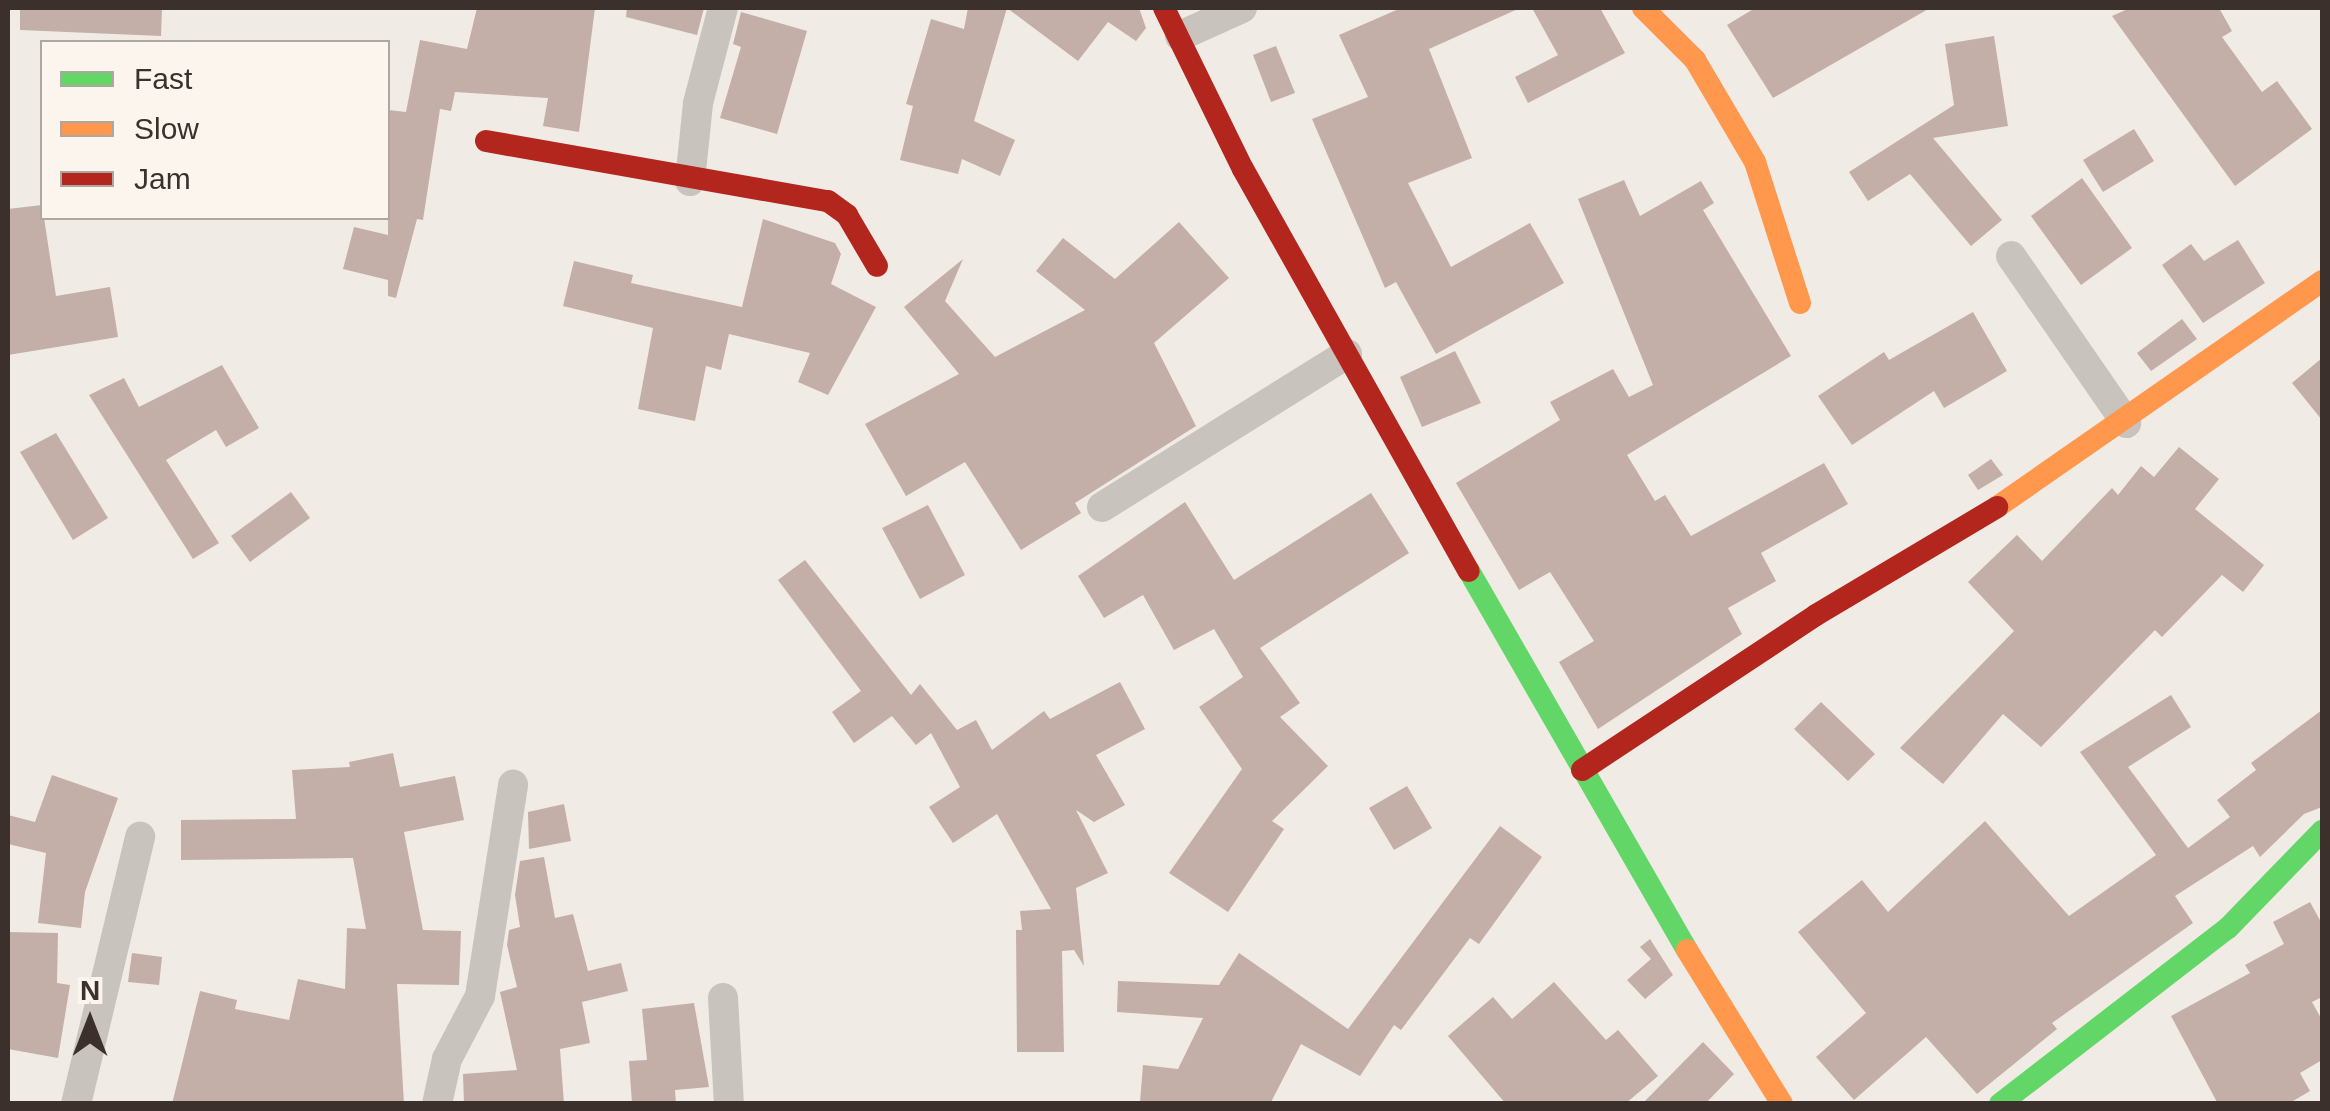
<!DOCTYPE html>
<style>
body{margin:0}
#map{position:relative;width:2330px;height:1111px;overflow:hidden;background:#f0ebe5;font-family:Helvetica,sans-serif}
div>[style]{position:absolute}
.building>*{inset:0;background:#c3afa7}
.street>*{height:30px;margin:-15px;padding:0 15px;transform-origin:15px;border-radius:15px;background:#c9c3be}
.fast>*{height:22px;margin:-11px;padding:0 11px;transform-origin:11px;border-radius:11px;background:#63d668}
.slow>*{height:22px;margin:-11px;padding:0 11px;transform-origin:11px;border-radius:11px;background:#ff974d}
.jam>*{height:22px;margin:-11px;padding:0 11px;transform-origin:11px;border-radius:11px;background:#b3261e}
span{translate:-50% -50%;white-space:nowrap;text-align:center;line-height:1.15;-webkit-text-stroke:8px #fbf5ee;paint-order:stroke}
.frame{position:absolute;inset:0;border:10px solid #3b302b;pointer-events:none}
.legend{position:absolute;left:40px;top:40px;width:350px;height:180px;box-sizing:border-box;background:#fbf5ee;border:2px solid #aea6a0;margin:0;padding:12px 18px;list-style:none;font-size:30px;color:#3b302b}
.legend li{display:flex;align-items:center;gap:20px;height:50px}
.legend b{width:50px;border:2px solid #aea6a0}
.north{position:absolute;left:40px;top:971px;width:100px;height:100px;-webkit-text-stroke:8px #fbf5ee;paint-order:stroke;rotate:0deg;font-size:28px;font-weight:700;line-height:40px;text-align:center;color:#3b302b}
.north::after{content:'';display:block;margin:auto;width:35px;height:45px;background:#3b302b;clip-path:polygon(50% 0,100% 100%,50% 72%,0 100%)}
</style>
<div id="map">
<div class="building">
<div style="clip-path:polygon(20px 8px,162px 8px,161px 36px,20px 30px)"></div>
<div style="clip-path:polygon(477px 8px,595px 8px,579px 132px,543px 126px,548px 98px,455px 92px,451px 111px,440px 109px,423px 220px,417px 219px,396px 298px,388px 296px,388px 280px,343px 269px,354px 227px,388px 235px,388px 110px,406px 112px,420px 40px,467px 49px)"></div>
<div style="clip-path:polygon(627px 8px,704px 8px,697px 35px,626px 17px)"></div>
<div style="clip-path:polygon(968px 8px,1139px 8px,1146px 28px,1136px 41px,1108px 22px,1078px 61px,1007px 8px,974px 121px,1015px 140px,1000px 176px,962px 159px,958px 174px,900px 160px,913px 106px,906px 104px,931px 19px,964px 29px)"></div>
<div style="clip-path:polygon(1401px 8px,1520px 8px,1429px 49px,1472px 158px,1408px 183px,1451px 267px,1530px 223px,1564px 283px,1436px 354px,1396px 282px,1385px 288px,1312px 119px,1368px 97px,1339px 35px)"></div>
<div style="clip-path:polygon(1532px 8px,1600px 8px,1625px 53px,1528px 103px,1515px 77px,1558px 55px)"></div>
<div style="clip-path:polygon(1755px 8px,1930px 8px,1773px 98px,1727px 25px)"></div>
<div style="clip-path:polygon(2130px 8px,2219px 8px,2232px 31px,2222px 37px,2262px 92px,2277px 81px,2312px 129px,2235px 186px,2112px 16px)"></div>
<div style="clip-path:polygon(741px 12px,807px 31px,777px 134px,720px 118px,741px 47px,733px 44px)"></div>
<div style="clip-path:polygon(1994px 36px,2008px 126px,1933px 138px,2002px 220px,1971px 246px,1910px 174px,1868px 201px,1849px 172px,1954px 105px,1945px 44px)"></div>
<div style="clip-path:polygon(1276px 46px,1295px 93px,1271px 102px,1253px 55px)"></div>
<div style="clip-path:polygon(2134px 129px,2154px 161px,2103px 192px,2083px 160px)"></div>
<div style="clip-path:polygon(2082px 178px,2132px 248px,2081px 285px,2031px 216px)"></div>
<div style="clip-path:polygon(1624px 180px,1640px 216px,1701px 181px,1714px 203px,1703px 210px,1791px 356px,1627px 455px,1655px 501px,1665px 495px,1691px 536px,1824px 463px,1848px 504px,1761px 553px,1776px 581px,1728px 608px,1742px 634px,1598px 729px,1559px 662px,1594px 641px,1550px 572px,1519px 590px,1456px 483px,1560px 420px,1550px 402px,1613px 369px,1629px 397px,1653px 385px,1578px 199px)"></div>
<div style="clip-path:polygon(42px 205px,56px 296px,110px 287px,118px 337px,8px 355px,8px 209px)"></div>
<div style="clip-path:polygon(763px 219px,835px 243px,841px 254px,831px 284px,876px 307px,828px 395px,798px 382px,810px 353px,729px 334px,721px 370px,706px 366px,695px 421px,638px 409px,653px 328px,563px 306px,574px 261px,633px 275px,631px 283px,742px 307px)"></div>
<div style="clip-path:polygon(1179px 222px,1229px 278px,1154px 343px,1196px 426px,1075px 503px,1081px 513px,1021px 550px,965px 462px,906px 496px,865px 424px,959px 374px,904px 307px,963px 259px,945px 301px,995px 357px,1085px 310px,1036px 271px,1063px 238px,1115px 279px)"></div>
<div style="clip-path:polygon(2238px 240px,2265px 283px,2203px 323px,2162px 265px,2191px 244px,2204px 261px)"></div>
<div style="clip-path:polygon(1973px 312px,2007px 371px,1944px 408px,1934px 391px,1852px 445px,1818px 396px,1884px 352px,1889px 360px)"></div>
<div style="clip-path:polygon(2182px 319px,2197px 339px,2151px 371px,2137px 353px)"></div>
<div style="clip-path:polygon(1455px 351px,1481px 403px,1422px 427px,1400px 377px)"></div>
<div style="clip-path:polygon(2322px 358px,2322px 420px,2292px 383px)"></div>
<div style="clip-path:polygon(222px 365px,259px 428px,226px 447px,216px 430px,166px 460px,219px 543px,193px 559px,89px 395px,124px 378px,139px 407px)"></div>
<div style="clip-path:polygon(56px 433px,108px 518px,73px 540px,20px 452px)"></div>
<div style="clip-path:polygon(2179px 447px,2219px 479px,2195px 509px,2264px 565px,2243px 592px,2222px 575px,2162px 637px,2155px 630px,2041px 747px,2003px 714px,1943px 784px,1900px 748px,2014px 631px,1968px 582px,2017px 535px,2042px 561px,2112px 488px,2118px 495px,2141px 466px,2154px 477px)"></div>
<div style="clip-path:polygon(1991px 459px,2003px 475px,1978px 490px,1968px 475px)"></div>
<div style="clip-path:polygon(291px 492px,310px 518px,250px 562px,231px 536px)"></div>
<div style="clip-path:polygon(1371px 493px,1409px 553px,1260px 648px,1300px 703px,1280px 717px,1328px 766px,1272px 821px,1284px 829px,1228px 912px,1169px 873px,1242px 769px,1199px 707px,1243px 677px,1214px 629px,1174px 650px,1143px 595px,1104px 618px,1078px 576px,1185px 502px,1234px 580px)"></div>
<div style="clip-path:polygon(928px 505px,965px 575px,920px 599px,882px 528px)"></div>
<div style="clip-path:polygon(805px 560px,911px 695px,920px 684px,957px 730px,976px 720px,992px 750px,1044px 711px,1050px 719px,1120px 682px,1145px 729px,1096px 755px,1125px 805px,1094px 822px,1076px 810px,1108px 873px,1076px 888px,1084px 966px,1074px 950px,1062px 951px,1064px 1052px,1017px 1052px,1016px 930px,1022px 930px,1020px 911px,1051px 909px,997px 814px,953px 843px,929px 807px,960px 787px,931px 733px,916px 745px,892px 716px,854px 743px,832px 712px,861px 691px,778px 580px)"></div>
<div style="clip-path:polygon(2171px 695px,2191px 727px,2128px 767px,2188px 848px,2230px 817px,2217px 800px,2256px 770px,2251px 763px,2322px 710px,2322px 807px,2304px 814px,2260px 857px,2253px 846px,2175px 896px,2193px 923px,2052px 1023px,2057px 1029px,1977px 1094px,1926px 1037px,1854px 1100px,1816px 1057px,1866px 1013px,1798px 932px,1862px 880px,1888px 912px,1985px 821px,2069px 916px,2156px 855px,2080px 752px)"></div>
<div style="clip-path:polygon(1821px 702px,1875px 754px,1848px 781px,1794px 729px)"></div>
<div style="clip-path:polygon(393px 753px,400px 787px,455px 776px,464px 820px,404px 832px,423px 930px,461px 931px,459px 985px,397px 984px,404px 1104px,172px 1104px,200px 991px,237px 1000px,235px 1009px,289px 1020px,298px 979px,345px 989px,347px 928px,366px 929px,353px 858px,181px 860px,181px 820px,296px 819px,292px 770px,350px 767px,349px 762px)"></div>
<div style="clip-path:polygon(52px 775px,118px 798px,85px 892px,81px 928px,38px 923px,46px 853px,8px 844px,8px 815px,35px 822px)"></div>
<div style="clip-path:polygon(1407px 786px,1432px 828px,1394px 850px,1369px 808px)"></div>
<div style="clip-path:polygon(564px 804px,571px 841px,529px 849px,528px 812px)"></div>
<div style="clip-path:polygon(1500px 826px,1542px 857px,1479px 944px,1470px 938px,1401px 1030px,1394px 1025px,1360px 1076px,1301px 1044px,1270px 1104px,1140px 1102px,1143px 1065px,1178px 1069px,1203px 1018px,1117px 1012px,1118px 981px,1219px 985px,1239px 953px,1348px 1029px)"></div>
<div style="clip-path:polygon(544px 857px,555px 918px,573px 914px,588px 971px,621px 963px,628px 991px,582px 1002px,590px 1043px,560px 1049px,564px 1104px,464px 1104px,463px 1074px,517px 1070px,500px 992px,517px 987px,507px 945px,509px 930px,520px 927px,515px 895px,520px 861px)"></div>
<div style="clip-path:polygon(2310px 902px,2322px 924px,2322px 997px,2312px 1002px,2322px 1020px,2322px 1060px,2300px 1073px,2310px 1091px,2288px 1104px,2218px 1104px,2171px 1016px,2250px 973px,2245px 965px,2284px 944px,2273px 922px)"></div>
<div style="clip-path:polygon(8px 932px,58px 933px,57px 983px,70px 985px,58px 1058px,8px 1049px)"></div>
<div style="clip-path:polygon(1650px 939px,1673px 975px,1645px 999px,1627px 980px,1651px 959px,1640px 947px)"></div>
<div style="clip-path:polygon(132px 953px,162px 957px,159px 985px,128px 982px)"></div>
<div style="clip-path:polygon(1554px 982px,1606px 1040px,1618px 1030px,1658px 1076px,1625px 1104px,1506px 1104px,1448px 1036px,1493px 997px,1512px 1019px)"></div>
<div style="clip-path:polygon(694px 1003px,709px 1087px,675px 1090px,676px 1104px,632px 1104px,629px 1061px,647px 1060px,642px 1009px)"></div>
<div style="clip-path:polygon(1703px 1042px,1734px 1074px,1705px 1104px,1642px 1104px)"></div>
</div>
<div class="street">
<div style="left:1180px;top:36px;width:68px;rotate:-24.3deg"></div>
<div style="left:690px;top:181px;width:78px;rotate:-84.1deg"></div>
<div style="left:698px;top:103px;width:98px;rotate:-75.3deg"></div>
<div style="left:2011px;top:256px;width:203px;rotate:55.4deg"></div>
<div style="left:1102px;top:507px;width:289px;rotate:-32deg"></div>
<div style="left:723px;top:998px;width:106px;rotate:86.8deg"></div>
<div style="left:76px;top:1104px;width:275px;rotate:-76.5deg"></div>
<div style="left:437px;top:1104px;width:46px;rotate:-77.5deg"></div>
<div style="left:447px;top:1059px;width:71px;rotate:-62.4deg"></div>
<div style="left:480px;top:996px;width:214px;rotate:-81.1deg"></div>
</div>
<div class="fast">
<div style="left:1469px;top:571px;width:437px;rotate:60.1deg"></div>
<div style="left:2000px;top:1104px;width:288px;rotate:-37.7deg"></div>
<div style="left:2228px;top:928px;width:135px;rotate:-45.9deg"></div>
</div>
<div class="slow">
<div style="left:1643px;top:8px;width:74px;rotate:45deg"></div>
<div style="left:1695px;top:60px;width:118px;rotate:59.5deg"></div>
<div style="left:1755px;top:162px;width:148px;rotate:72.3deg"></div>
<div style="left:1997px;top:507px;width:396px;rotate:-34.8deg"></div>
<div style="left:1687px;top:950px;width:181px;rotate:58.3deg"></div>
</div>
<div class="jam">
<div style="left:1164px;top:8px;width:179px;rotate:63.9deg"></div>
<div style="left:1243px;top:169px;width:461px;rotate:60.7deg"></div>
<div style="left:486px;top:141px;width:347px;rotate:10deg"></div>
<div style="left:828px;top:201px;width:24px;rotate:36deg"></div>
<div style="left:847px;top:215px;width:59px;rotate:59.5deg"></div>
<div style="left:1582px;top:770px;width:281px;rotate:-33.5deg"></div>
<div style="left:1816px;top:615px;width:211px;rotate:-30.8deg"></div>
</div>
<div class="frame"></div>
<ul class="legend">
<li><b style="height:12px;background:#63d668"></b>Fast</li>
<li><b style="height:12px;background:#ff974d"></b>Slow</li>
<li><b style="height:12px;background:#b3261e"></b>Jam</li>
</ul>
<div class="north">N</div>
</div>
